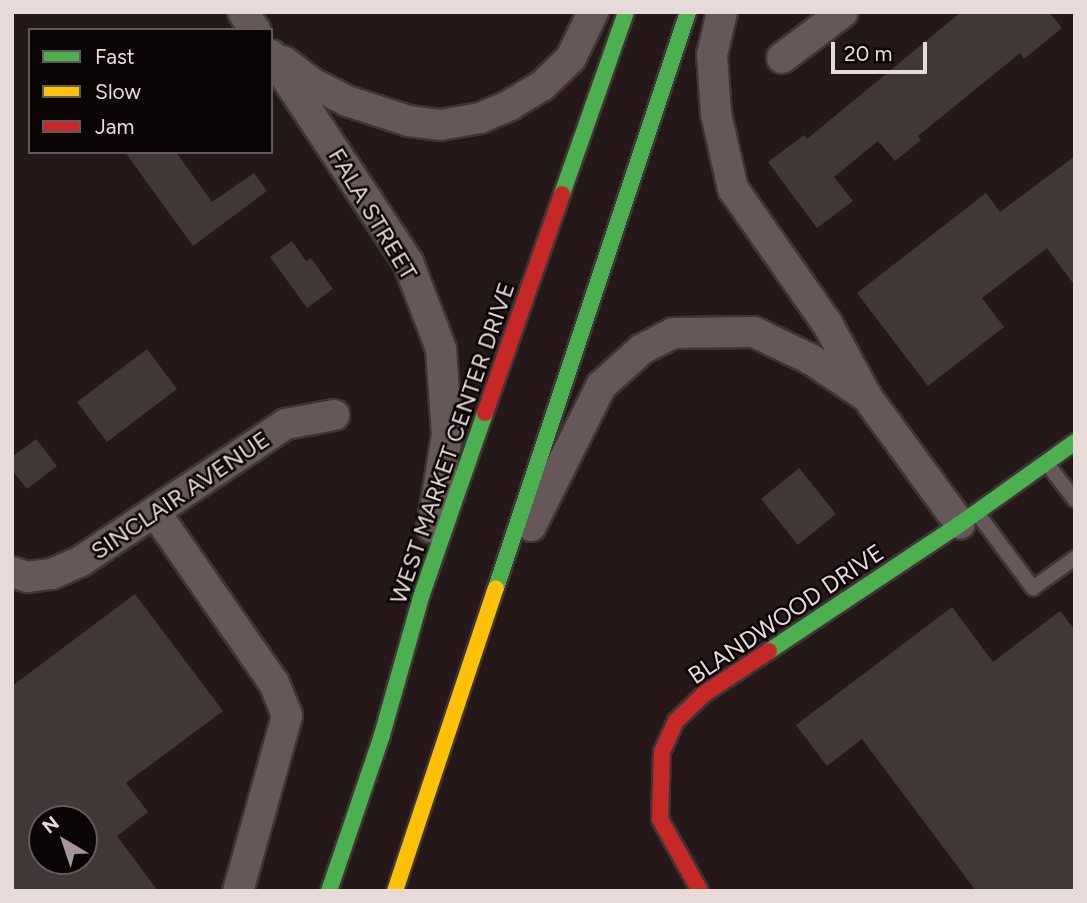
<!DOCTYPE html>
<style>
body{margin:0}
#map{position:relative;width:1087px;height:903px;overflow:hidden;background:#241918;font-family:Figtree,sans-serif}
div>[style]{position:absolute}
.building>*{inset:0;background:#423837}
.roads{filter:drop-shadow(2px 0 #3f3534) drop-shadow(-2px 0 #3f3534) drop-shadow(0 2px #3f3534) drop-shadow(0 -2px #3f3534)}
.lane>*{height:14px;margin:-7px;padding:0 7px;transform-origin:7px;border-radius:7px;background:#665858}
.street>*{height:30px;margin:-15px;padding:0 15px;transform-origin:15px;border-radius:15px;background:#665858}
.fast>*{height:16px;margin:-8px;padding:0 8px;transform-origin:8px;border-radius:8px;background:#4caf50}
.slow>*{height:16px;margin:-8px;padding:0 8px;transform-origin:8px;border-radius:8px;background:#ffc107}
.jam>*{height:16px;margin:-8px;padding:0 8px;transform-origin:8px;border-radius:8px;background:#c62828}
span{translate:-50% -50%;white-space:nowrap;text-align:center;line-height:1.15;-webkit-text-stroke:5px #0b0404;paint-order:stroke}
.street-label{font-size:24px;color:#e8dad9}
.frame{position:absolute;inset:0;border:14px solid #e8dad9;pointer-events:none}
.legend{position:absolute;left:28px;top:28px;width:245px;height:126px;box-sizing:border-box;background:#0b0404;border:2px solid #635a59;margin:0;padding:9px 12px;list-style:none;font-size:21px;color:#e8dad9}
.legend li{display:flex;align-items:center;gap:14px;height:35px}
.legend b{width:35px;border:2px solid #635a59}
.north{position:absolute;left:28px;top:805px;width:70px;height:70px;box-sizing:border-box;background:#0b0404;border:2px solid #635a59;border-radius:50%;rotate:321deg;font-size:19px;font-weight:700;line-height:28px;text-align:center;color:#e8dad9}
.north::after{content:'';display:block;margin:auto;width:24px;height:32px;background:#a39695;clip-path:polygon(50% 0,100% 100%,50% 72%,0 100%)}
.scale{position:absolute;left:831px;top:42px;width:96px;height:32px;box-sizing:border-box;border:4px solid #e8dad9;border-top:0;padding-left:9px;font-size:21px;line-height:24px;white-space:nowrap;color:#e8dad9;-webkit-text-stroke:5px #0b0404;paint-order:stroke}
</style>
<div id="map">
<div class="building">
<div style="clip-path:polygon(961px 12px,1049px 12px,1062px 28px,1024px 59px,1020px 53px,918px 136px,921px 140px,895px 161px,878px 141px,834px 177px,853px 201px,817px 228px,768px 162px,804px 135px,807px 139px)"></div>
<div style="clip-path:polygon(125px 152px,176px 152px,212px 202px,254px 173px,267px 191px,193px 246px)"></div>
<div style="clip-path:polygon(1075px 156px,1075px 286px,1047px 248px,982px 298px,1004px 327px,928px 386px,857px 293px,986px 193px,1000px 212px)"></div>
<div style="clip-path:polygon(292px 241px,306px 261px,311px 258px,333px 289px,307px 308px,270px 257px)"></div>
<div style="clip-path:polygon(147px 349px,177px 389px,107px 442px,77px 402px)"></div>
<div style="clip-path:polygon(36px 439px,57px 466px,27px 489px,12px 470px,12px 457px)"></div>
<div style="clip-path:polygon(799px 468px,836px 514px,798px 545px,761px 499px)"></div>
<div style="clip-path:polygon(evenodd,135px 594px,223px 711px,126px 783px,148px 812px,117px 836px,158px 891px,12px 891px,12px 686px,135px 594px,42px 819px,84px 819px,84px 861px,42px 861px,42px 819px)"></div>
<div style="clip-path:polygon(952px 607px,993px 662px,1060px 611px,1075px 630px,1075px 891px,976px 891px,862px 739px,827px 766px,796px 725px)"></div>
</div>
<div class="roads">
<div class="lane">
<div style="left:1048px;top:465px;width:44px;rotate:52.4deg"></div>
<div style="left:977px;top:513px;width:94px;rotate:53.3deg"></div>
<div style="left:1033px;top:588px;width:52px;rotate:-35.5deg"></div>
</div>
<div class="street">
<div style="left:243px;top:12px;width:22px;rotate:56deg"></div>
<div style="left:722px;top:12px;width:44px;rotate:103.1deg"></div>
<div style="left:712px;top:55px;width:59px;rotate:86.1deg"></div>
<div style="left:716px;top:114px;width:77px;rotate:77.2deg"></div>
<div style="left:733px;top:189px;width:164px;rotate:55deg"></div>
<div style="left:827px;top:323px;width:84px;rotate:61.6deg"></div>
<div style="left:867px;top:397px;width:157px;rotate:53.8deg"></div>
<div style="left:271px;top:55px;width:248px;rotate:56.5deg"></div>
<div style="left:408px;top:262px;width:93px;rotate:69.2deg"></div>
<div style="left:441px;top:349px;width:86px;rotate:86deg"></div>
<div style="left:447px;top:435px;width:94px;rotate:99.2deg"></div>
<div style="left:782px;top:58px;width:76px;rotate:-37deg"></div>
<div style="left:283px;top:61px;width:39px;rotate:37deg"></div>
<div style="left:314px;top:84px;width:37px;rotate:27deg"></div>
<div style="left:347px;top:101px;width:65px;rotate:17.9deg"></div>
<div style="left:409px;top:121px;width:31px;rotate:7deg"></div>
<div style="left:440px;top:125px;width:41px;rotate:-9.9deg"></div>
<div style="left:480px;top:118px;width:33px;rotate:-23deg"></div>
<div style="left:510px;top:105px;width:37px;rotate:-31deg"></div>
<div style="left:542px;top:86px;width:40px;rotate:-44deg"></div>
<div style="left:571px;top:58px;width:51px;rotate:-64.4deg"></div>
<div style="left:155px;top:512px;width:208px;rotate:55.2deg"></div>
<div style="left:274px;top:683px;width:35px;rotate:68deg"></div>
<div style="left:287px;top:716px;width:182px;rotate:105.6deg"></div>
<div style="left:531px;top:526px;width:157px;rotate:-63.4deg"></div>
<div style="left:601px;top:386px;width:55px;rotate:-42.1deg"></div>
<div style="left:642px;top:349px;width:35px;rotate:-27deg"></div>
<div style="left:673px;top:333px;width:81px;rotate:-0.7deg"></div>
<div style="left:754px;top:332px;width:64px;rotate:25.8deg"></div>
<div style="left:812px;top:360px;width:63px;rotate:33.9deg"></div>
<div style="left:12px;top:572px;width:16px;rotate:18deg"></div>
<div style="left:27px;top:577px;width:25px;rotate:-7deg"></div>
<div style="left:52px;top:574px;width:32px;rotate:-24deg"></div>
<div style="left:81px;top:561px;width:247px;rotate:-33.8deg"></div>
<div style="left:286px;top:424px;width:49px;rotate:-10.6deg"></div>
</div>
<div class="fast">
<div style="left:562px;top:194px;width:193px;rotate:-70.6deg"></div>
<div style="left:496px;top:588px;width:607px;rotate:-71.57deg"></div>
<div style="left:769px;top:651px;width:229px;rotate:-33.6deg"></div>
<div style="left:960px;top:524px;width:141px;rotate:-35.5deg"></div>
<div style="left:329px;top:891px;width:165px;rotate:-71.2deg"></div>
<div style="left:382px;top:735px;width:147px;rotate:-74.2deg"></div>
<div style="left:422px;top:594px;width:192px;rotate:-70.8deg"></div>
</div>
<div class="slow">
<div style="left:395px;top:891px;width:319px;rotate:-71.6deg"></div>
</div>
<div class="jam">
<div style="left:485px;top:413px;width:232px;rotate:-70.6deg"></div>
<div style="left:700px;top:891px;width:82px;rotate:-119.1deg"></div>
<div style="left:660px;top:819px;width:67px;rotate:-88.3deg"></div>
<div style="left:662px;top:752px;width:34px;rotate:-66deg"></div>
<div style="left:676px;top:721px;width:39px;rotate:-44deg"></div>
<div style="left:704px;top:694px;width:78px;rotate:-33.5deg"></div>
</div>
</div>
<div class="street-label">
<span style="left:373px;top:214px;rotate:59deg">FALA STREET</span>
<span style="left:452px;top:443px;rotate:-71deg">WEST MARKET CENTER DRIVE</span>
<span style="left:180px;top:495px;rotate:-34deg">SINCLAIR AVENUE</span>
<span style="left:786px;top:614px;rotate:-34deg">BLANDWOOD DRIVE</span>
</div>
<div class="frame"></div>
<ul class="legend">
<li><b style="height:9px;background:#4caf50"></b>Fast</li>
<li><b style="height:9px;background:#ffc107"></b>Slow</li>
<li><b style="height:9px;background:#c62828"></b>Jam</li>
</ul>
<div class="north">N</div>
<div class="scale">20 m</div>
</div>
